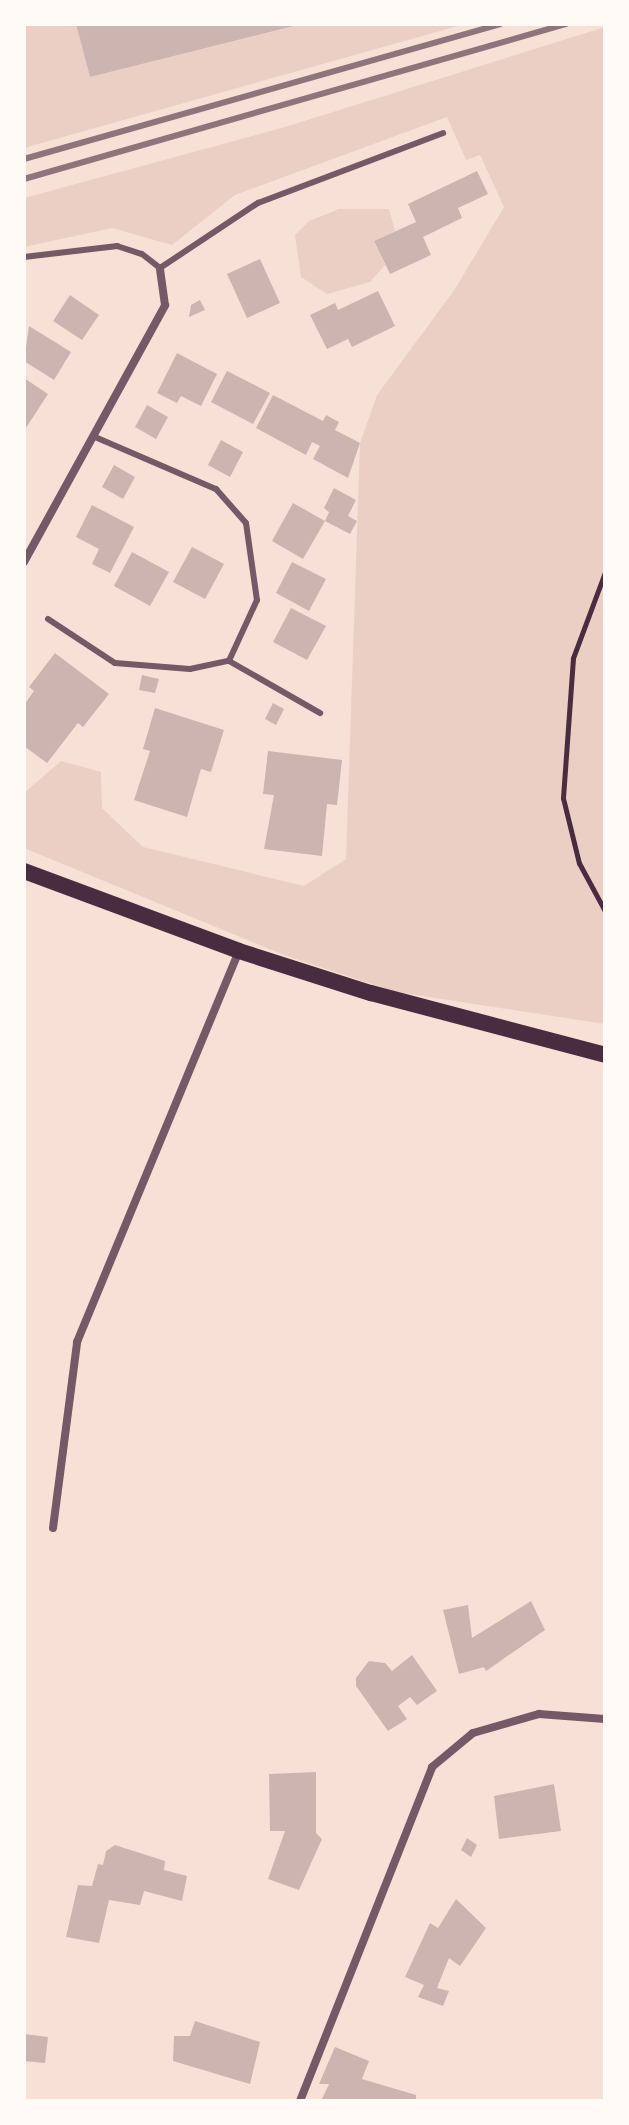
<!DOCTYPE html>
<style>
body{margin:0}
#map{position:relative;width:629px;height:2125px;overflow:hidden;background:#f7e1d7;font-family:Poppins,sans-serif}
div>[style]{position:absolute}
.green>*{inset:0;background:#ebcfc5}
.building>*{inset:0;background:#ccb4b1}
.path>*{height:5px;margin:-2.5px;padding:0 2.5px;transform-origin:2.5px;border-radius:2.5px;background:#4a2c40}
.service>*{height:6px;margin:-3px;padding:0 3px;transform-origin:3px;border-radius:3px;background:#755966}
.minor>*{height:8px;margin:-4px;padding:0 4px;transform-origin:4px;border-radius:4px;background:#755966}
.secondary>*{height:16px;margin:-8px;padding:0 8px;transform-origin:8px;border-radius:8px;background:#4a2c40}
.rail>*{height:6px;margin:-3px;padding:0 3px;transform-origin:3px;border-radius:3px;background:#8f747c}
span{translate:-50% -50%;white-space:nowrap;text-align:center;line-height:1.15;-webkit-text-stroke:6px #fffaf5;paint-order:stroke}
.frame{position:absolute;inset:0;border:26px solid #fffaf5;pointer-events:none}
</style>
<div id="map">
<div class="green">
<div style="clip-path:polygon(24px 24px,76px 24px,90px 77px,303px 24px,465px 24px,24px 148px)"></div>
<div style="clip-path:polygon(605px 27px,605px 1024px,396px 992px,284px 955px,24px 848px,24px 793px,61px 761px,101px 772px,102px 808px,143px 847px,304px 886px,346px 859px,360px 443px,377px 395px,455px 289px,504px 207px,480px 155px,466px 160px,447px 117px,235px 195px,172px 245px,112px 228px,24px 247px,24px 198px,285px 127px)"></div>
<div style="clip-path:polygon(339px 209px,389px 209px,395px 231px,374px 241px,385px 265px,370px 282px,327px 294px,301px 277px,295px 235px,309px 221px)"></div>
</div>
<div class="building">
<div style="clip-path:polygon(76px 24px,298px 24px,298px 25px,90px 77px)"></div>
<div style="clip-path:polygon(477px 171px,488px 194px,458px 208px,462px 218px,423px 237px,431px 255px,390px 274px,374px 241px,416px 222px,408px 204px)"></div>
<div style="clip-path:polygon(260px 259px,280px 303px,247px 318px,227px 274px)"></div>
<div style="clip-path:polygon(378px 291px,395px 326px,352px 347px,348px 339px,327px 349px,310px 315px,335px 303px,338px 310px)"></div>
<div style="clip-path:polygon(70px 295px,99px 315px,82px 340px,53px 321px)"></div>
<div style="clip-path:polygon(200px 300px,205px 310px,189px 317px,191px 305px)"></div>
<div style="clip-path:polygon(29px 326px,71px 352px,54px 380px,24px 361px)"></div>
<div style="clip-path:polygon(177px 353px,217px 374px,201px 406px,181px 396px,177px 403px,157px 393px)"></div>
<div style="clip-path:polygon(227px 371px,270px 393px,253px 424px,211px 402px)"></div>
<div style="clip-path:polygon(24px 378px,48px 394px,24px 431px)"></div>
<div style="clip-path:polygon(273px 395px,323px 421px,326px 415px,339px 422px,335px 430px,360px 443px,348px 478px,313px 459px,320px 446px,312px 442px,306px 455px,256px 428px)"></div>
<div style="clip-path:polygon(147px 405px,168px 417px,156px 439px,135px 427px)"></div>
<div style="clip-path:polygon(221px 440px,243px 452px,230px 477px,208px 465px)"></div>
<div style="clip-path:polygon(114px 465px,135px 477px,123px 499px,102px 487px)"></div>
<div style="clip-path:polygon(334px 488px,356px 500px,348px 516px,357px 521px,350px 534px,325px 521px,329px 512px,324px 508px)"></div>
<div style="clip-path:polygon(293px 503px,325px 521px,303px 559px,272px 541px)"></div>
<div style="clip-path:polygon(92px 505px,134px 527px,110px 573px,92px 564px,99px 549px,76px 537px)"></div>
<div style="clip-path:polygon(192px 547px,224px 564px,205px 599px,173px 582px)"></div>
<div style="clip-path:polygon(132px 552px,169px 572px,150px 606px,114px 586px)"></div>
<div style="clip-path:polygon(292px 562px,326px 579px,309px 611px,276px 593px)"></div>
<div style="clip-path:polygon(291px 608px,326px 626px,307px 660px,273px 642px)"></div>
<div style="clip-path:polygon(55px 653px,109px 694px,83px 727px,78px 723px,47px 763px,24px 746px,24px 705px,34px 691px,29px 687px)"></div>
<div style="clip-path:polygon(142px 675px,159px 679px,155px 693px,139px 690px)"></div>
<div style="clip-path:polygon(273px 703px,284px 709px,276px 725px,265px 719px)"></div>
<div style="clip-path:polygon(155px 708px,224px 730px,211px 772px,201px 769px,187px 817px,134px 800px,150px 751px,143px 749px)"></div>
<div style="clip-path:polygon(268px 751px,342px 760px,337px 805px,327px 804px,322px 856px,264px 849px,274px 795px,263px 794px)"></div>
<div style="clip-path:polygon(531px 1601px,545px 1630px,486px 1671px,484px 1667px,459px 1674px,443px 1610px,468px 1605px,472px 1638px)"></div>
<div style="clip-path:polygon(412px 1655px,437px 1691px,417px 1705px,410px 1697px,398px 1706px,407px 1719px,388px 1731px,356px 1686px,356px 1678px,369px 1661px,385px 1663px,392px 1671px)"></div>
<div style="clip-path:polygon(316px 1772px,316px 1833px,322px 1839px,299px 1890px,268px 1879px,285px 1831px,270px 1831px,269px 1774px)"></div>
<div style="clip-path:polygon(554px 1784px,561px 1831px,499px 1839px,494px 1796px)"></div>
<div style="clip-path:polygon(467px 1838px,477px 1845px,471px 1857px,461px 1850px)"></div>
<div style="clip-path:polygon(115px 1845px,165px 1861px,164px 1870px,187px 1876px,182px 1901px,144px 1891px,140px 1905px,109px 1900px,99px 1943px,66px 1937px,78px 1885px,92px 1886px,98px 1864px,103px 1865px,106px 1851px)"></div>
<div style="clip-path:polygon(456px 1899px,486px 1928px,460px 1966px,449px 1958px,437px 1988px,449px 1991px,443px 2006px,418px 1997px,424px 1985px,405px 1977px,430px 1923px,438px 1928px)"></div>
<div style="clip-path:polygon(195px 2021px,260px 2042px,250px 2084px,173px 2061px,174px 2036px,190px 2036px)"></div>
<div style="clip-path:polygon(24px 2034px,48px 2037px,45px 2063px,24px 2061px)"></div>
<div style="clip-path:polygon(335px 2047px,369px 2061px,362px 2079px,416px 2095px,416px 2101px,321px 2101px,329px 2084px,319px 2084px)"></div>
</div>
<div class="path">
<div style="left:605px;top:572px;width:92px;rotate:110.4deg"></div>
<div style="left:573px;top:658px;width:140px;rotate:94.1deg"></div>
<div style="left:563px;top:798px;width:67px;rotate:76.2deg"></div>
<div style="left:579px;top:863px;width:55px;rotate:61.6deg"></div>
</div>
<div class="service">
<div style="left:24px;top:257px;width:94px;rotate:-6.7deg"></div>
<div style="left:117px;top:246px;width:26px;rotate:18deg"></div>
<div style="left:142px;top:254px;width:23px;rotate:38deg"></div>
<div style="left:160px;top:268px;width:118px;rotate:-33.6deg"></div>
<div style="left:258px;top:203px;width:198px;rotate:-20.7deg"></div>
<div style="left:95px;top:437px;width:132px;rotate:23.3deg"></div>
<div style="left:216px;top:489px;width:45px;rotate:48.6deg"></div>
<div style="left:246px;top:523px;width:78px;rotate:81.9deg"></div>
<div style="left:257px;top:600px;width:67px;rotate:114.7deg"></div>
<div style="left:48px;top:619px;width:80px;rotate:33.3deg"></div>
<div style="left:115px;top:663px;width:75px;rotate:4.6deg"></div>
<div style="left:190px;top:669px;width:40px;rotate:-12deg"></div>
<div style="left:229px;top:661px;width:105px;rotate:29.7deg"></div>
</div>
<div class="minor">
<div style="left:24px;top:562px;width:293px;rotate:-61.2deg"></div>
<div style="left:165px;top:305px;width:37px;rotate:-98deg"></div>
<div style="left:53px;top:1528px;width:188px;rotate:-82.6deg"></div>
<div style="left:77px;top:1342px;width:423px;rotate:-67.5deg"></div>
<div style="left:300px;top:2101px;width:359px;rotate:-68.4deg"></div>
<div style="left:432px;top:1767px;width:53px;rotate:-39.7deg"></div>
<div style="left:473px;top:1733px;width:69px;rotate:-16.1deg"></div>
<div style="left:539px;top:1714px;width:66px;rotate:4.3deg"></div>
</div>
<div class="secondary">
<div style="left:24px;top:871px;width:229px;rotate:20.4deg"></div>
<div style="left:239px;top:951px;width:139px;rotate:17.7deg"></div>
<div style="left:371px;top:993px;width:242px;rotate:14.8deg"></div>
</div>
<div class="rail">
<div style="left:24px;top:159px;width:495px;rotate:-15.8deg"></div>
<div style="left:24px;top:179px;width:564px;rotate:-15.96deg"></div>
</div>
<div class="frame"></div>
</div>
